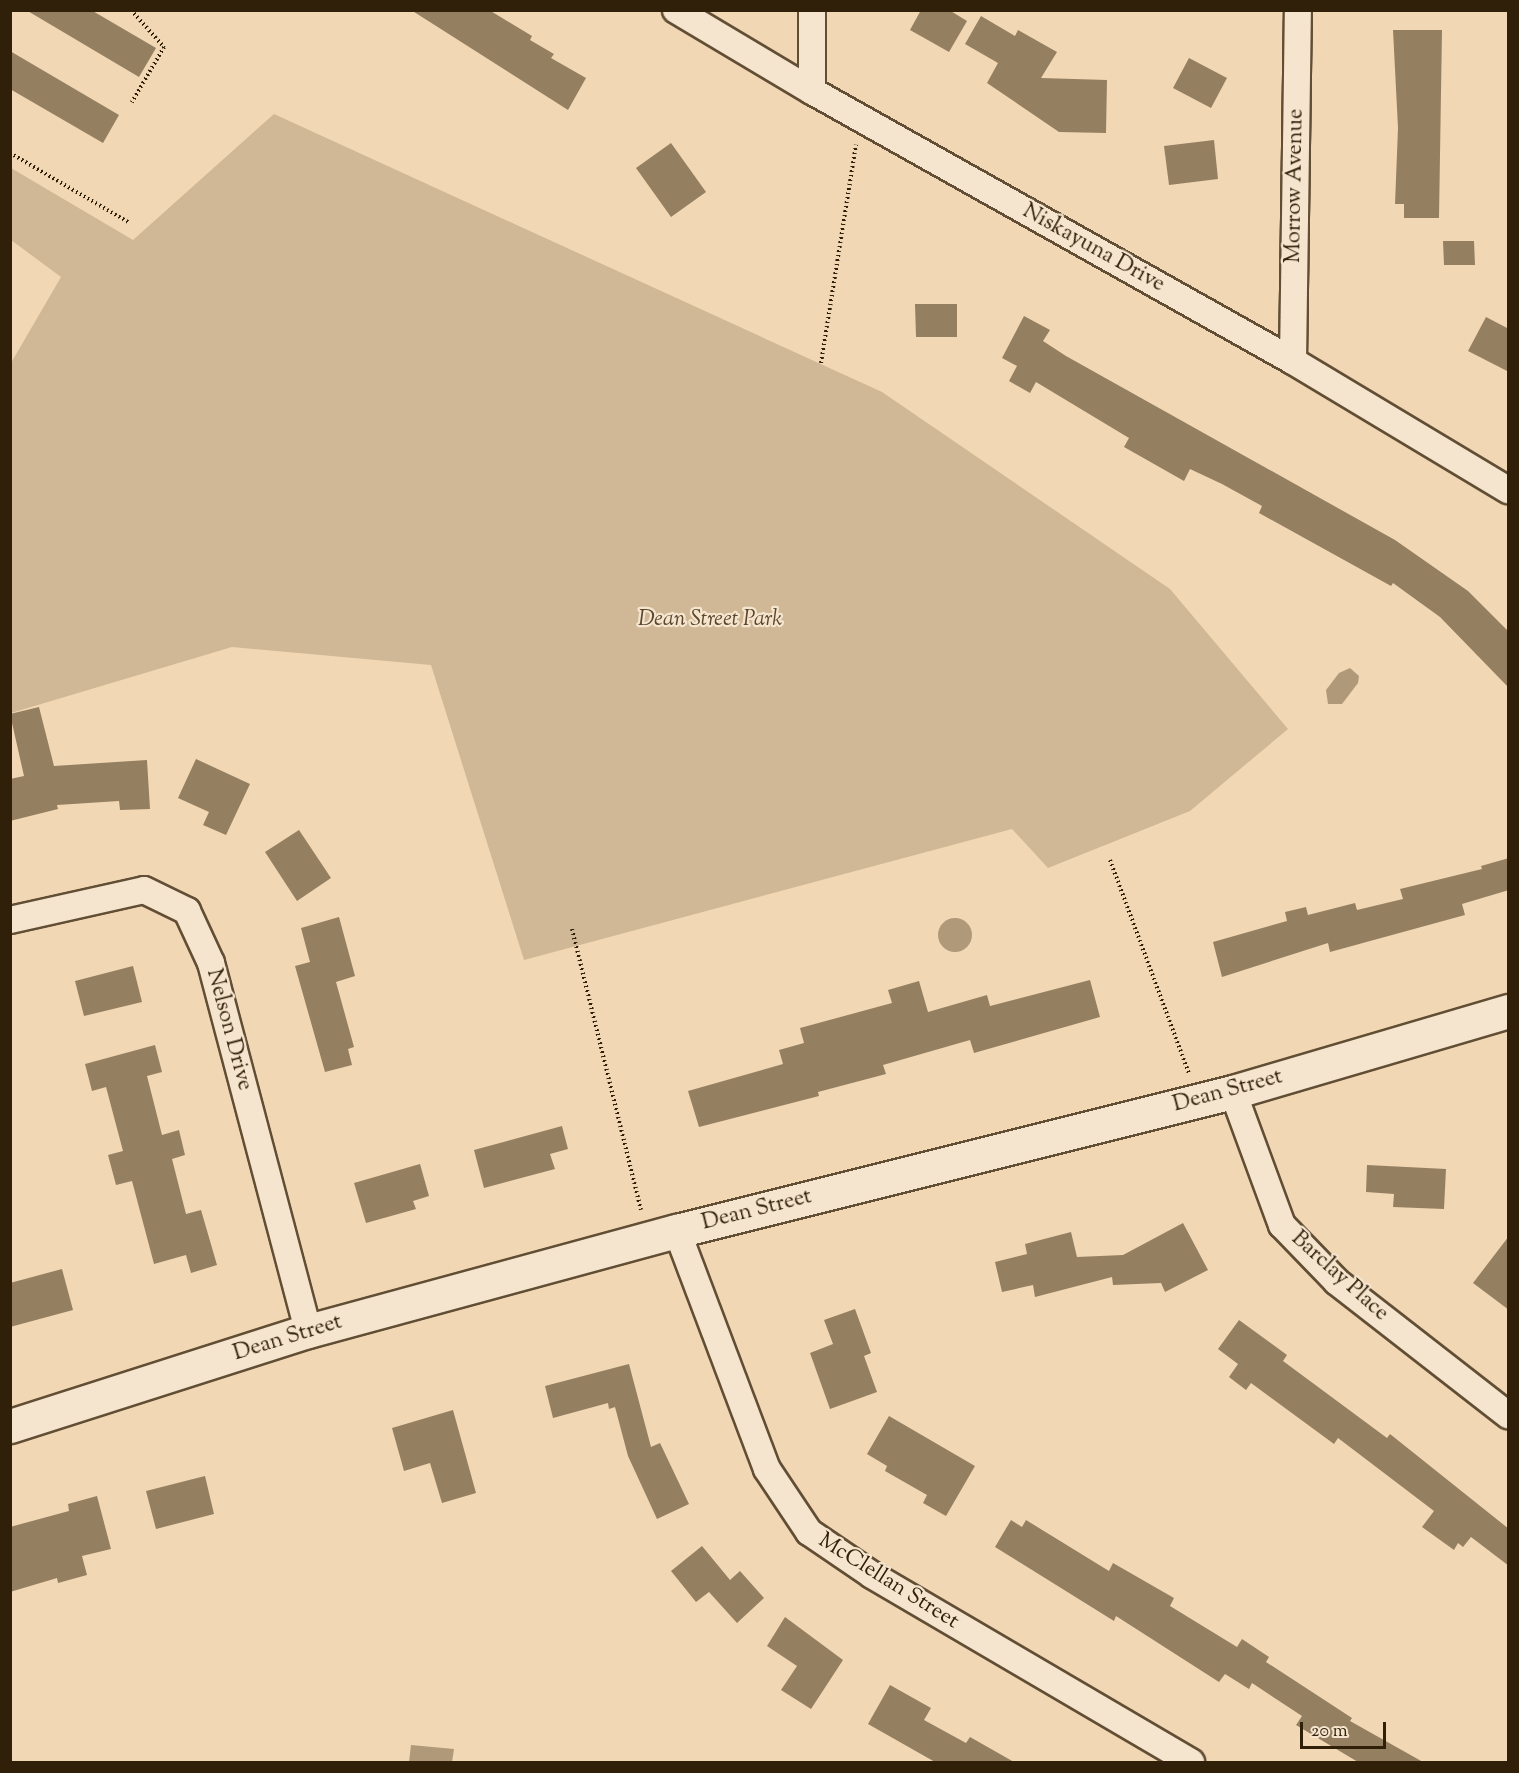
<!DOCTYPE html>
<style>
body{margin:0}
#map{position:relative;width:1519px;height:1773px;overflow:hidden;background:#f1d7b3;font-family:"Sorts Mill Goudy",serif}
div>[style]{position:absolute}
.green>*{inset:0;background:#d0b896}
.water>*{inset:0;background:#b09979}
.round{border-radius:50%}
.building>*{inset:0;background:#957f61}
.path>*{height:4px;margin-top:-2px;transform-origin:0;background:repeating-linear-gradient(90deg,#312009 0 1.5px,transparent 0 4.5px)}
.roads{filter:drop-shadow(2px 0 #614e34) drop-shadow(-2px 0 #614e34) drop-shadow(0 2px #614e34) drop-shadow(0 -2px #614e34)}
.minor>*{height:26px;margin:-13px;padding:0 13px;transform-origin:13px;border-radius:13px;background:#f6e5ce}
.tertiary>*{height:33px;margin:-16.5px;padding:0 16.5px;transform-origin:16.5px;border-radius:16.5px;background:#f6e5ce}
span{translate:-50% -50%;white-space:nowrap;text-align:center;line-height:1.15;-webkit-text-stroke:4.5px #f6e5ce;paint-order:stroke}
.street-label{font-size:22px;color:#312009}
.park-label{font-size:22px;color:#59462c;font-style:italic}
.frame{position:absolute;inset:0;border:12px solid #312009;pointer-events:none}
.scale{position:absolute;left:1300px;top:1722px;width:86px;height:27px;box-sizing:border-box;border:3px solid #312009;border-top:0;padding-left:8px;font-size:18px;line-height:21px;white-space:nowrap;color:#312009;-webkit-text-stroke:4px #f6e5ce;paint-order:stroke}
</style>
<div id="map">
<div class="green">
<div style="clip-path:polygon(274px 114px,882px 392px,1170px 589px,1288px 729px,1190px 811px,1048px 868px,1012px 829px,524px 960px,431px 665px,232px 647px,11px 713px,11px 363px,61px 277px,11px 240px,11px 168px,133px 240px)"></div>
</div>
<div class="water">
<div style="clip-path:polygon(1350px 668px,1359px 676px,1358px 683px,1342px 704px,1328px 704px,1326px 690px,1339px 673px)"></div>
<div class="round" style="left:938px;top:918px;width:34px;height:34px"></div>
<div style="clip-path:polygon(411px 1745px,454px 1749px,452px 1762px,409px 1762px)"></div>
</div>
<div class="building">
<div style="clip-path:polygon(26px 10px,91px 10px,156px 48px,139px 77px)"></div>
<div style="clip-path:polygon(411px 10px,489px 10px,532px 36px,530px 40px,554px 54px,551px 58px,586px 78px,568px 110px)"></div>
<div style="clip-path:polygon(921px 10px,949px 10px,967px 21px,949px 52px,910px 30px)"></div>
<div style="clip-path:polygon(981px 16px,1015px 36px,1018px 30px,1057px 52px,1041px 78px,1107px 80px,1106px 133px,1059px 132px,987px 83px,998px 63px,965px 44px)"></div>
<div style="clip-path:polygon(1393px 30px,1442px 30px,1439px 218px,1404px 218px,1404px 204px,1395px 204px,1398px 128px)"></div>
<div style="clip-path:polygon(10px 51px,119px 115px,103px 143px,10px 89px)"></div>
<div style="clip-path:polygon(1189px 58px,1227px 78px,1211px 108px,1173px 88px)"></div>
<div style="clip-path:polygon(1214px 140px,1218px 179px,1169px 185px,1164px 146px)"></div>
<div style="clip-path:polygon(671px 143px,706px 192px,671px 217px,636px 168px)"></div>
<div style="clip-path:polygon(1443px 241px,1474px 241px,1475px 265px,1444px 265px)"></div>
<div style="clip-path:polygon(915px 304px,957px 304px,957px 337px,916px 337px)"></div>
<div style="clip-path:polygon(1024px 316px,1050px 330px,1043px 341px,1066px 356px,1395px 540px,1468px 591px,1509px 632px,1509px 688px,1440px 617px,1393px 583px,1391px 586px,1259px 513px,1262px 506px,1222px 484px,1190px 469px,1184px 481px,1124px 447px,1129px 438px,1036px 382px,1030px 393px,1009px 381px,1017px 366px,1002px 358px)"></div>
<div style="clip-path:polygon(1486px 317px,1509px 329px,1509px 372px,1468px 351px)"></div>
<div style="clip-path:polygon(39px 707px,54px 766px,147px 760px,150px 809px,120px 810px,119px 801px,57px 805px,58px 809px,10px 821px,10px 779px,24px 776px,10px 714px)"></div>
<div style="clip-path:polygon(196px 759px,250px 784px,226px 835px,203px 825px,209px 812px,178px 798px)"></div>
<div style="clip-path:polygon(299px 830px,331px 878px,297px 901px,265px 852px)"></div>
<div style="clip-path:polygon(1509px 858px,1509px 890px,1462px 904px,1465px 915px,1330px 952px,1328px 943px,1222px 977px,1213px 942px,1287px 921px,1285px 912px,1306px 907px,1308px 915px,1355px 903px,1357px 910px,1403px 899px,1400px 889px,1482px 869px,1481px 866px)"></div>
<div style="clip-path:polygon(339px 917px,355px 976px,336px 982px,354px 1047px,348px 1049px,352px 1065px,325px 1072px,295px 966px,310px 962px,301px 928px)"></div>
<div style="clip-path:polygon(133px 966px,142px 1002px,84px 1016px,75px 981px)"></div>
<div style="clip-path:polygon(1090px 980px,1100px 1017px,974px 1053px,970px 1040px,883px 1065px,886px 1074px,818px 1092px,819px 1096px,699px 1127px,688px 1091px,783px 1064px,779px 1050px,804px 1043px,800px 1028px,892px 1003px,888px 990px,919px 981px,928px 1012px,987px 995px,990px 1006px)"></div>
<div style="clip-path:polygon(155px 1045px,162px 1072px,147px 1076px,162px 1135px,179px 1130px,185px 1155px,172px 1159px,186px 1214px,201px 1210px,217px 1265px,191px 1273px,186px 1255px,154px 1264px,132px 1181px,116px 1185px,108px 1155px,123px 1151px,106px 1087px,92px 1091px,85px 1064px)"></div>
<div style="clip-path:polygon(562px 1126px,568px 1149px,550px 1154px,555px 1169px,484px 1188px,474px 1150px)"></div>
<div style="clip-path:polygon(420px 1164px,429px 1196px,413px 1201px,416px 1209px,366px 1223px,354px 1183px)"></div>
<div style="clip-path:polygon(1367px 1165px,1446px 1169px,1444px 1209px,1393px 1207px,1394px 1194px,1366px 1192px)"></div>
<div style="clip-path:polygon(1183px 1223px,1208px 1270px,1165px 1292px,1161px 1283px,1113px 1285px,1112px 1277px,1035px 1297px,1033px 1285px,1002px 1292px,995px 1262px,1027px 1254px,1025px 1244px,1071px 1232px,1077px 1257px,1123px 1255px)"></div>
<div style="clip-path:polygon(1509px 1236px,1509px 1310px,1473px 1283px)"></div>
<div style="clip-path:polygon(62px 1269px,73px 1310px,10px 1327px,10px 1283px)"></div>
<div style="clip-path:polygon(855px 1309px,871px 1353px,864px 1356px,877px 1392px,830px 1409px,810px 1353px,833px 1344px,824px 1320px)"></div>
<div style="clip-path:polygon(1239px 1320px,1287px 1355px,1283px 1361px,1387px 1438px,1390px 1434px,1509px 1529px,1509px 1566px,1471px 1537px,1463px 1547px,1458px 1543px,1454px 1550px,1422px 1527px,1434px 1511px,1338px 1438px,1334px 1444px,1251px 1383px,1246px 1390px,1229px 1377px,1238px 1364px,1218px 1349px)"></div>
<div style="clip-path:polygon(629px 1364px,651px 1447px,660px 1443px,689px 1504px,657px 1519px,628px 1456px,615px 1407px,609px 1409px,608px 1403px,553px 1418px,545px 1386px)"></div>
<div style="clip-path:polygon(453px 1410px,476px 1493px,442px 1503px,430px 1463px,404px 1471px,392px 1428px)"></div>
<div style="clip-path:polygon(889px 1416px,975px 1466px,946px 1516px,923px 1503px,927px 1495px,885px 1471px,887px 1466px,867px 1454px)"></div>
<div style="clip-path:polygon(205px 1476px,214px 1514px,156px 1529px,146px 1491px)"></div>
<div style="clip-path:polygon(97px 1496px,111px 1549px,82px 1556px,87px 1575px,58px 1583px,57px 1578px,10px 1592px,10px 1527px,69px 1511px,68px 1504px)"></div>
<div style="clip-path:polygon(1011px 1520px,1022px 1527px,1026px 1520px,1109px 1571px,1113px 1563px,1174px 1598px,1170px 1606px,1237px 1647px,1242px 1639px,1269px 1657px,1266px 1662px,1352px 1718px,1350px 1721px,1423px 1762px,1358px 1762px,1296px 1725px,1302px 1716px,1252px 1683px,1249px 1689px,1225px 1674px,1219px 1682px,1116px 1616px,1114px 1621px,995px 1547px)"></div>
<div style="clip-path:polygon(702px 1546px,730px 1580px,740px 1571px,764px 1598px,737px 1623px,709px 1592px,696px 1602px,671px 1571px)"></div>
<div style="clip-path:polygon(785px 1617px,843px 1660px,811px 1709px,781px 1690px,797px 1666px,767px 1646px)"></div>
<div style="clip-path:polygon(890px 1685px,931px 1708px,924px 1720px,966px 1743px,970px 1737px,1014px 1762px,935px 1762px,868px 1724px)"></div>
</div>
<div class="path">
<div style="left:131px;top:10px;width:50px;rotate:48.3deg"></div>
<div style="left:164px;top:47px;width:64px;rotate:120.2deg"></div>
<div style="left:10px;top:153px;width:137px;rotate:30.3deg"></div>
<div style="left:821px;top:363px;width:221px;rotate:-80.9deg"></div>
<div style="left:1110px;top:860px;width:228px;rotate:69.7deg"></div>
<div style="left:572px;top:929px;width:289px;rotate:76.2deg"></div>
</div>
<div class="roads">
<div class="minor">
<div style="left:676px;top:10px;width:158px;rotate:30.8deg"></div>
<div style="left:812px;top:91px;width:552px;rotate:29.31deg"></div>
<div style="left:1293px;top:361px;width:251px;rotate:31deg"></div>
<div style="left:812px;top:91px;width:81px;rotate:-90deg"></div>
<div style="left:1293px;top:361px;width:351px;rotate:-89.2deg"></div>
<div style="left:10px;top:920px;width:137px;rotate:-12.6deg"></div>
<div style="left:144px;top:890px;width:48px;rotate:26deg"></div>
<div style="left:187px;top:911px;width:57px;rotate:65.2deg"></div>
<div style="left:211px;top:963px;width:381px;rotate:75.2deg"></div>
<div style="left:1233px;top:1092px;width:142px;rotate:69.8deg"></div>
<div style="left:1282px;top:1225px;width:79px;rotate:46deg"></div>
<div style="left:1337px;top:1282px;width:217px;rotate:37.9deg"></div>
<div style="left:677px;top:1231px;width:254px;rotate:69.3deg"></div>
<div style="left:767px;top:1469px;width:76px;rotate:56.3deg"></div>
<div style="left:809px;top:1532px;width:76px;rotate:34.3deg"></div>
<div style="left:872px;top:1575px;width:370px;rotate:30.4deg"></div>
</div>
<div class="tertiary">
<div style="left:10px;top:1426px;width:313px;rotate:-17.7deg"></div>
<div style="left:308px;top:1331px;width:382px;rotate:-15.2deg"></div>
<div style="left:677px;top:1231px;width:573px;rotate:-14.04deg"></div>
<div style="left:1233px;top:1092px;width:287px;rotate:-16.4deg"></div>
</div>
</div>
<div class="street-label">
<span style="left:1296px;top:186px;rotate:-89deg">Morrow Avenue</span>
<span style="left:1093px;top:249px;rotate:29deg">Niskayuna Drive</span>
<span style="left:228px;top:1030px;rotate:75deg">Nelson Drive</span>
<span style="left:1228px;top:1092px;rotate:-15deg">Dean Street</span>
<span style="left:757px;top:1211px;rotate:-14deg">Dean Street</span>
<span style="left:1339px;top:1277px;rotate:42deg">Barclay Place</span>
<span style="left:288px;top:1339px;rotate:-17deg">Dean Street</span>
<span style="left:888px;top:1582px;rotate:32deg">McClellan Street</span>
</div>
<div class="park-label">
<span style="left:710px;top:621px">Dean Street Park</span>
</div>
<div class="frame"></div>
<div class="scale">20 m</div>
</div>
